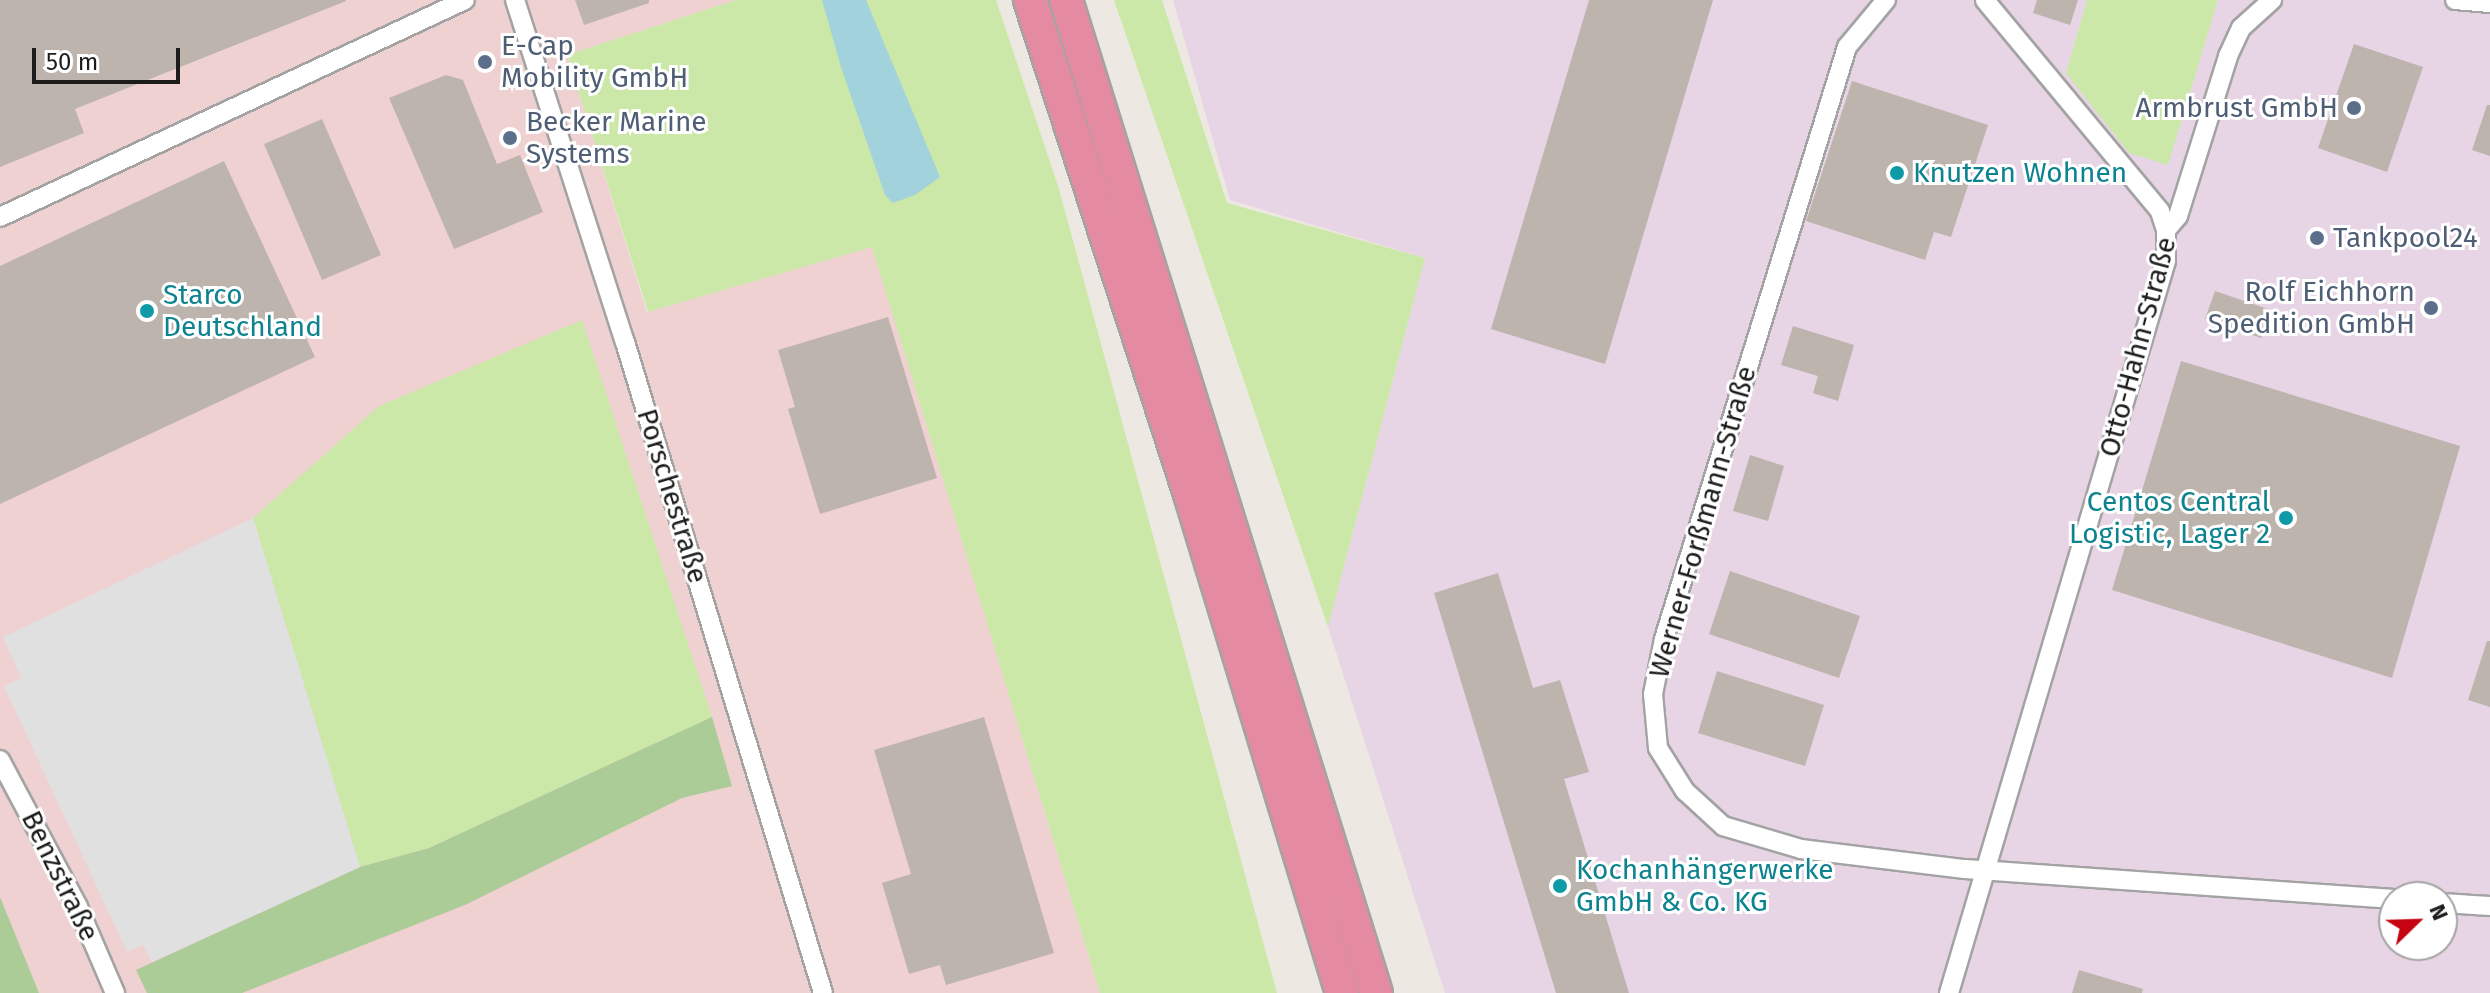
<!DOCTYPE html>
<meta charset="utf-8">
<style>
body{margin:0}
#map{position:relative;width:2490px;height:993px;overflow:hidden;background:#ede9e2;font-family:"Fira Sans",sans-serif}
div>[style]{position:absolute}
.commercial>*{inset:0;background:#efd1d2}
.industrial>*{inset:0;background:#e7d4e4}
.grass>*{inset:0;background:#cce8a8}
.forest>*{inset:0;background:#abcc97}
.parking>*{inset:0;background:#e0e0e0}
.water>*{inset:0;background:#a2d2db}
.building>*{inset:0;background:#beb4ae}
.roads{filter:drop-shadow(2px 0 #a3a3a3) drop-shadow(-2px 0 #a3a3a3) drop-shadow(0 2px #a3a3a3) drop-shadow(0 -2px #a3a3a3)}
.street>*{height:18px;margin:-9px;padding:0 9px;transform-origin:9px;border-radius:9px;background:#fff}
.highway>*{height:32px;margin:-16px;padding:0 16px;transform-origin:16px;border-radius:16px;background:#e48aa1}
.dots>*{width:22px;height:22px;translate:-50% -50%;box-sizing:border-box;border:4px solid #fff;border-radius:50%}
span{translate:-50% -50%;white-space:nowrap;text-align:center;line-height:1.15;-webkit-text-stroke:6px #fff;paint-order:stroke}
.service-label{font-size:28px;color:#4e5e75}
.left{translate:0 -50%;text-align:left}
.right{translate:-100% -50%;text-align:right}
.culture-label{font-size:28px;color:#0d838f}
.street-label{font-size:28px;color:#1c1c1c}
.north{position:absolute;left:2378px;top:881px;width:80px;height:80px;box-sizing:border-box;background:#fff;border:2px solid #a4a4a4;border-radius:50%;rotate:67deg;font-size:22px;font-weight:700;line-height:32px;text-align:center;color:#1c1c1c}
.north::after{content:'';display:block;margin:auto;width:28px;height:36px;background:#c50311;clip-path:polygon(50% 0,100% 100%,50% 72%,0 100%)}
.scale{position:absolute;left:32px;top:48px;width:148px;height:36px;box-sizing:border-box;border:4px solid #1c1c1c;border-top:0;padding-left:10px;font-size:24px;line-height:28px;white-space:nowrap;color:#1c1c1c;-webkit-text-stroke:6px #fff;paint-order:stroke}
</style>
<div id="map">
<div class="commercial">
<div style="clip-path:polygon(0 0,736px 0,567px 55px,647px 312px,872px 246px,1100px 993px,39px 993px,0 901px)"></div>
</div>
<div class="industrial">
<div style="clip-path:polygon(evenodd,1173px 0,2087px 0,2066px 73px,2167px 165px,2218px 0,2490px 0,2490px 993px,1445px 993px,1328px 627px,1425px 258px,1230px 200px,1173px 0,2394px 897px,2442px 897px,2442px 945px,2394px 945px,2394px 897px)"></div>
</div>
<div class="grass">
<div style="clip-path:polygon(736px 0,996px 0,1059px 189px,1277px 993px,1100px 993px,872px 247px,648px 312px,567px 55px)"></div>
<div style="clip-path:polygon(1114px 0,1162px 0,1227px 203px,1425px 258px,1328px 627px)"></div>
<div style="clip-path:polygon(2087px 0,2218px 0,2168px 165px,2129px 153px,2066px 73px)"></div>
<div style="clip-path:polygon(582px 320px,712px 717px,429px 848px,360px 867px,253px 518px,379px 406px)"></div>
</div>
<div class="forest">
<div style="clip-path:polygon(712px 717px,732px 786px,682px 798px,465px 905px,242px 993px,147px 993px,136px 970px,360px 867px,429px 848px)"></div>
<div style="clip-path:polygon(0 897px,39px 993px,0 993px)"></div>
</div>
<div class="parking">
<div style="clip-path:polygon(253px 518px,360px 867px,152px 962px,143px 945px,127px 952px,4px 686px,21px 678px,3px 637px)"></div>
</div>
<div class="water">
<div style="clip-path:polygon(822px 0,866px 0,940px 177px,915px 195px,893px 203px,885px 195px,841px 67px)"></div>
</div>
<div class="building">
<div style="clip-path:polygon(0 0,346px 0,346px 1px,75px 109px,84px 133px,0 167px)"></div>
<div style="clip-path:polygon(575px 0,649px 0,649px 3px,584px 25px)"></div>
<div style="clip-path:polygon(1589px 0,1713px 0,1605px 364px,1491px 329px)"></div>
<div style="clip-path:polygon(2037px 0,2078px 0,2070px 25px,2033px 13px)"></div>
<div style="clip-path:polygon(2354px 44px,2423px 67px,2387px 172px,2318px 148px)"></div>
<div style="clip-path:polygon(446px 75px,463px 80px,497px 164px,520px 155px,543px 212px,454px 249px,389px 98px)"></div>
<div style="clip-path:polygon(1852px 81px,1988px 125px,1951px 237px,1934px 232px,1925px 260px,1806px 221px)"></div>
<div style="clip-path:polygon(2487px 105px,2490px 105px,2490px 156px,2472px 150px)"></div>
<div style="clip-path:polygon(322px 119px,381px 255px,322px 280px,264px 144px)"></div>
<div style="clip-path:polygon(224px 161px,315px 357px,0 504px,0 266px)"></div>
<div style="clip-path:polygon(2215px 291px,2271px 310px,2261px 338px,2205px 319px)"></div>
<div style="clip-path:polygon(888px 317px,937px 478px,820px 514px,788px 409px,795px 407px,778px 350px)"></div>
<div style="clip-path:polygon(1793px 326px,1854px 345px,1838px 401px,1813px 393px,1818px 376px,1781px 365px)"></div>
<div style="clip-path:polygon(2181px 361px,2460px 446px,2392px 678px,2112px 590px)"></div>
<div style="clip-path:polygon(1750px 455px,1784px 466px,1768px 521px,1733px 511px)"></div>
<div style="clip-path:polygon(1730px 571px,1860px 616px,1839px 678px,1709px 634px)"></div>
<div style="clip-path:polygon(1498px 573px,1533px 688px,1560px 680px,1589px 772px,1564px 779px,1629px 993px,1556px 993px,1434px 593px)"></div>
<div style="clip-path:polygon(2487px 641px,2490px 641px,2490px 707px,2468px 700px)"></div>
<div style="clip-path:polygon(1717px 671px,1824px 705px,1805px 766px,1698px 733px)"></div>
<div style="clip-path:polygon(984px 717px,1054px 953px,946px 985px,940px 965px,909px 974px,882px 883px,911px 874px,874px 750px)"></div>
<div style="clip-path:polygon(2079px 970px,2143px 989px,2142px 993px,2072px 993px)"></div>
</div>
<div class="roads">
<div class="street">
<div style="left:515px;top:0;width:359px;rotate:72.2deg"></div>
<div style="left:625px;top:342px;width:680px;rotate:73.08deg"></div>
<div style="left:1886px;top:0;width:61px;rotate:129.7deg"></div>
<div style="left:1847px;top:47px;width:620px;rotate:107.18deg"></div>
<div style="left:1664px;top:639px;width:56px;rotate:101.3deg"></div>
<div style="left:1653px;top:694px;width:54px;rotate:84.7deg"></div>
<div style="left:1658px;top:748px;width:51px;rotate:57.9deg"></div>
<div style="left:1685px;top:791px;width:52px;rotate:42.6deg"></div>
<div style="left:1723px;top:826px;width:81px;rotate:16.4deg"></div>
<div style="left:1801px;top:849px;width:165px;rotate:7deg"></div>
<div style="left:1965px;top:869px;width:430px;rotate:4deg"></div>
<div style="left:2455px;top:0;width:35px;rotate:5deg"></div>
<div style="left:0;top:217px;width:513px;rotate:-25.02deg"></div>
<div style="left:2166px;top:230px;width:18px;rotate:-49deg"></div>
<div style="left:2178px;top:216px;width:168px;rotate:-72.6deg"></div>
<div style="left:2228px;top:56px;width:31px;rotate:-65deg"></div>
<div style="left:2241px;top:28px;width:42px;rotate:-42.1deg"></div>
<div style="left:0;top:760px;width:166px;rotate:62deg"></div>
<div style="left:78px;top:907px;width:94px;rotate:66.7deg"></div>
<div style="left:2442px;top:903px;width:48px;rotate:3.6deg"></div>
<div style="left:1949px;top:993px;width:763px;rotate:-73.49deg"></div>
<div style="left:2166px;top:261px;width:31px;rotate:-90deg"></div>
<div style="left:2166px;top:230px;width:20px;rotate:-108deg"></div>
<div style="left:2160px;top:211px;width:274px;rotate:-129.7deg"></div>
</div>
<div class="highway">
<div style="left:1030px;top:0;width:519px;rotate:72.05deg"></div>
<div style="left:1190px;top:494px;width:522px;rotate:73.06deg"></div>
<div style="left:1066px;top:0;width:1040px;rotate:72.66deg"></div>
</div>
</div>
<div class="dots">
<div style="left:485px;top:62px;background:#5c6f8a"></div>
<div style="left:2354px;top:108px;background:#5c6f8a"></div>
<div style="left:510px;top:138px;background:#5c6f8a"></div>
<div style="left:1897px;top:173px;background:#0f9aa8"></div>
<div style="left:2317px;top:238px;background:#5c6f8a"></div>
<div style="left:2431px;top:308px;background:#5c6f8a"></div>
<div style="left:147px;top:311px;background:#0f9aa8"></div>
<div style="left:2286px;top:518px;background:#0f9aa8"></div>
<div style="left:1560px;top:886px;background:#0f9aa8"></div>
</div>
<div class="service-label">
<span class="left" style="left:501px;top:62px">E-Cap<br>Mobility GmbH</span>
<span class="right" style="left:2338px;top:108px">Armbrust GmbH</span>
<span class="left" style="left:526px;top:138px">Becker Marine<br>Systems</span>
<span class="left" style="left:2333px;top:238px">Tankpool24</span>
<span class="right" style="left:2415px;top:308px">Rolf Eichhorn<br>Spedition GmbH</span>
</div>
<div class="culture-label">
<span class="left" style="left:1913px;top:173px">Knutzen Wohnen</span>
<span class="left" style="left:163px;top:311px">Starco<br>Deutschland</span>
<span class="right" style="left:2270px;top:518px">Centos Central<br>Logistic, Lager 2</span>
<span class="left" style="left:1576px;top:886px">Kochanhängerwerke<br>GmbH &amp; Co. KG</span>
</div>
<div class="street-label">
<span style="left:2138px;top:347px;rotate:-75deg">Otto-Hahn-Straße</span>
<span style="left:672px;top:496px;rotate:73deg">Porschestraße</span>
<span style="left:1703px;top:522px;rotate:-74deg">Werner-Forßmann-Straße</span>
<span style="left:60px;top:876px;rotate:64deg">Benzstraße</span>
</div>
<div class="north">N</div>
<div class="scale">50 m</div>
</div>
